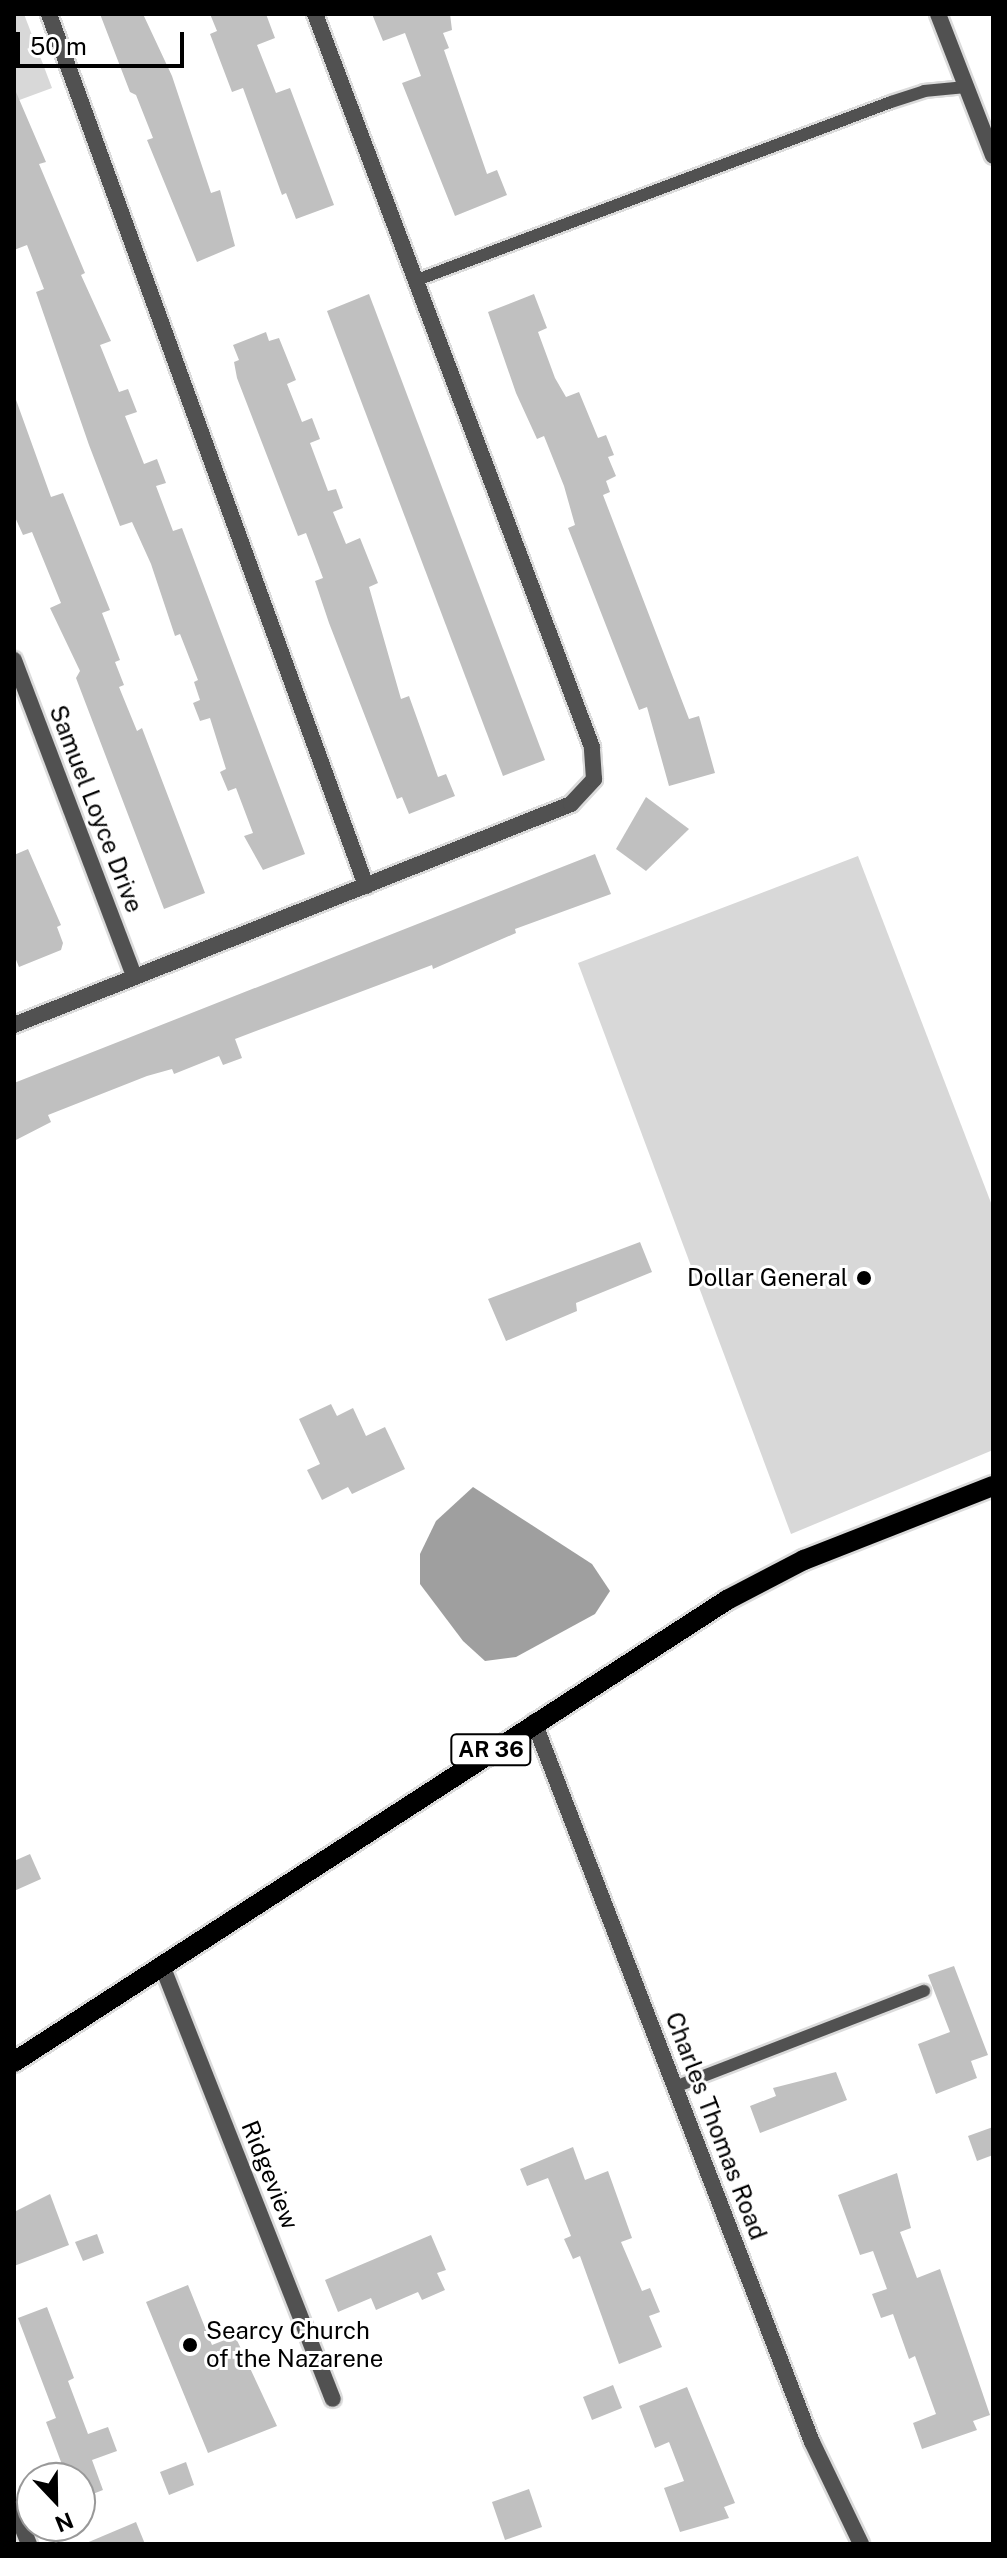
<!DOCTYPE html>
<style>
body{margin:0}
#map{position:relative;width:1007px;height:2558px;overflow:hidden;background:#fff;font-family:"Public Sans",sans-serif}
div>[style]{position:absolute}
.green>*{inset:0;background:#d8d8d8}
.water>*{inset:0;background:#9f9f9f}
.building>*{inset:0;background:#c0c0c0}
.roads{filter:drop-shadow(2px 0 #dbdbdb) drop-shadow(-2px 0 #dbdbdb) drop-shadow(0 2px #dbdbdb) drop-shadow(0 -2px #dbdbdb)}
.service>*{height:12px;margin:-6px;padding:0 6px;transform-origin:6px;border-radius:6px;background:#515151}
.minor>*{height:16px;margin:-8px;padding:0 8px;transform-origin:8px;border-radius:8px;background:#515151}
.primary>*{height:20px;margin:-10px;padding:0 10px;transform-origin:10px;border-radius:10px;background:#000}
.dots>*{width:22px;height:22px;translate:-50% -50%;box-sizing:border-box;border:4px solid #fff;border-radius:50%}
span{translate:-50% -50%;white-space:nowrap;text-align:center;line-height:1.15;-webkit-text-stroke:6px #fff;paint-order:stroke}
.shield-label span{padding:2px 6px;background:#fff;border:2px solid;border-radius:6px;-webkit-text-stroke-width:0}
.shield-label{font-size:22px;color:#000;font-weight:700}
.street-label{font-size:24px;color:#000}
.poi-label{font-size:24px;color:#000}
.right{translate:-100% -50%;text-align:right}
.left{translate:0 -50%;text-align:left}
.frame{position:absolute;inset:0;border:16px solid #000;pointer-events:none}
.north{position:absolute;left:16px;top:2462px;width:80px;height:80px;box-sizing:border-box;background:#fff;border:2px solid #999;border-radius:50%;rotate:158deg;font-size:22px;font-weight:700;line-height:32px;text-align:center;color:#000}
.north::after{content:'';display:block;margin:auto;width:28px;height:36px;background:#000;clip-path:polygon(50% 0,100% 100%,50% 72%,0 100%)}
.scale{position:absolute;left:16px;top:32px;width:168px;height:36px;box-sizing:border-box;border:4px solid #000;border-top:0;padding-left:10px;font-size:24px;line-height:28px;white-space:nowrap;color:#000;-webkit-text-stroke:6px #fff;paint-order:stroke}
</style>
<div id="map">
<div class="green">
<div style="clip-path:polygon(14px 14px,24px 14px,52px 88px,14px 102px)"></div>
<div style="clip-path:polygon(858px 856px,993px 1208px,993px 1450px,791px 1534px,578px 963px)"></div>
</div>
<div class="water">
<div style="clip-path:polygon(473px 1487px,592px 1564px,610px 1591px,595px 1614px,516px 1657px,485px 1661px,463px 1641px,420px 1584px,420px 1554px,436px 1521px)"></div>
</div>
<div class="building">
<div style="clip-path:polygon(100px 14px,143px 14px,172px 76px,211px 193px,220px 190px,235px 246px,197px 262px,147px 140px,153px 138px,136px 95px,130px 92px)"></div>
<div style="clip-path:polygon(210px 14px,266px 14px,275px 38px,257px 45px,276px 93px,290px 88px,334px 205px,296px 219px,286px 193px,282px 195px,243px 88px,232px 92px,210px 34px,217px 31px)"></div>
<div style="clip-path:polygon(372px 14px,450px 14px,452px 30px,443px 33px,449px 48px,444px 50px,487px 174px,497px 170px,507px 195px,455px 216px,402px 83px,421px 76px,405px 33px,383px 41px)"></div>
<div style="clip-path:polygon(16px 92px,46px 162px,39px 164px,85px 273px,81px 275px,111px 341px,100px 345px,119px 392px,128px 389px,137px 412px,125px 416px,144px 464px,157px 459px,166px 483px,156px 486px,173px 531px,182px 528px,305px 854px,263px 870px,244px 836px,253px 833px,236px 788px,228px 791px,220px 772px,226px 769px,210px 718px,200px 721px,193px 703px,200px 700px,194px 682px,198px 680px,180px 634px,175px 636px,151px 564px,132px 522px,120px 526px,89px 445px,36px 292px,44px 289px,27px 245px,14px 250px)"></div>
<div style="clip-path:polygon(369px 294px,545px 760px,503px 776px,327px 311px)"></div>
<div style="clip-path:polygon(534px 294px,547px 328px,538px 332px,555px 378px,566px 397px,579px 392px,598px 438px,606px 435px,614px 455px,608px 457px,616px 476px,606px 481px,610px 492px,603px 495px,689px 719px,699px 716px,715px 773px,669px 786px,647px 707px,639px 710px,568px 528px,575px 525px,564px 486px,544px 436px,537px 439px,516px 393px,488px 312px)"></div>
<div style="clip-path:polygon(266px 332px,269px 341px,279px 338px,296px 380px,287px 384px,302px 422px,312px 418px,320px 439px,310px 443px,328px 491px,336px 489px,343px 508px,333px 512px,346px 544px,360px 538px,378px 583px,369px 587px,401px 699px,409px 696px,438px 777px,446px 774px,455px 796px,409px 814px,402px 797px,397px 799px,329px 623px,315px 581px,323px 578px,306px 533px,298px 536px,237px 378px,234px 362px,239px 360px,233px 345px)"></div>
<div style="clip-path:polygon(15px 397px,51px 497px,63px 493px,110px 610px,102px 613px,120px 660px,115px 662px,124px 685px,119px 687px,137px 731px,142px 728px,205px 893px,164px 909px,76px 678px,80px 671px,50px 608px,61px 603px,32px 532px,23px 535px,14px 515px)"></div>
<div style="clip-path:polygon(646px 797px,689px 829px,646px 871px,616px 849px)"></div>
<div style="clip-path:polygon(28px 849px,61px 925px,57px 927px,63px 943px,61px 950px,19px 967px,14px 955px,14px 855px)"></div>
<div style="clip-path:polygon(595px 854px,611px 894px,515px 929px,516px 933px,433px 969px,432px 965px,235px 1039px,242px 1058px,223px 1065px,219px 1056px,174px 1074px,172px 1069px,147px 1076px,48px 1115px,51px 1122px,14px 1141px,14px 1083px)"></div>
<div style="clip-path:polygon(640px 1242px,652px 1272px,576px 1303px,577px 1311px,506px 1341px,488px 1299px)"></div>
<div style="clip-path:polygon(331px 1404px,337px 1416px,353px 1408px,366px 1436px,385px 1427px,405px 1469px,352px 1494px,348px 1487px,322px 1500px,307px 1470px,320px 1464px,299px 1419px)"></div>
<div style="clip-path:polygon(30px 1854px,41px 1879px,14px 1891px,14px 1861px)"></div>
<div style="clip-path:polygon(954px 1966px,988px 2055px,971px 2061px,977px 2078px,936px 2094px,918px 2044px,950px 2032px,928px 1975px)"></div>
<div style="clip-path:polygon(836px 2072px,847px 2100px,760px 2133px,750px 2106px,776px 2096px,773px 2088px)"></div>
<div style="clip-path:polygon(993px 2127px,993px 2155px,977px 2161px,968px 2136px)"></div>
<div style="clip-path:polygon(573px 2147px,585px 2180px,608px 2171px,632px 2238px,621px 2242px,642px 2291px,650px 2288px,660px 2312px,649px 2316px,662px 2347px,619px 2364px,580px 2256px,573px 2259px,564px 2239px,571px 2236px,548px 2178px,527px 2186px,520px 2169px)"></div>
<div style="clip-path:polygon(897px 2173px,911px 2228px,900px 2232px,917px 2278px,940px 2269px,990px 2415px,973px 2421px,977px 2430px,922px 2449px,913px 2423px,936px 2414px,915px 2356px,909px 2359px,893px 2314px,881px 2318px,872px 2294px,887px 2289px,873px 2251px,860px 2255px,838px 2195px)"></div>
<div style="clip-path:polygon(50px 2194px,69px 2245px,14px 2266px,14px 2212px)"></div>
<div style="clip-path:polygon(97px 2234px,104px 2253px,83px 2261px,75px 2242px)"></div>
<div style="clip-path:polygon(431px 2235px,446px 2270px,437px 2273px,445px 2290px,422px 2300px,418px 2292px,376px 2310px,371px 2298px,338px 2312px,325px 2280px)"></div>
<div style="clip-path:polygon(188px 2285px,212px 2345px,235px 2336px,277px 2426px,208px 2453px,146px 2302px)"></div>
<div style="clip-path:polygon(47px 2307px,74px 2378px,68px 2381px,88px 2434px,108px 2427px,117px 2451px,92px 2460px,103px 2490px,80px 2499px,80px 2478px,67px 2478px,46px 2422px,56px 2418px,18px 2318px)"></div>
<div style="clip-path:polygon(613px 2385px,622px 2408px,592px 2420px,583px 2397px)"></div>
<div style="clip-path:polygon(687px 2387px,735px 2503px,724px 2507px,729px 2518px,680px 2532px,664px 2488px,684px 2481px,669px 2442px,655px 2448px,639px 2406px)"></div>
<div style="clip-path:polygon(186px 2462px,194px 2485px,169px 2495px,160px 2472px)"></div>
<div style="clip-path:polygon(529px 2489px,542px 2527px,505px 2540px,492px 2502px)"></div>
<div style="clip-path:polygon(136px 2522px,145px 2544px,84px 2544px)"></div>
</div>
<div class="roads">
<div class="service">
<div style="left:417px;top:280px;width:506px;rotate:-20.58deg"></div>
<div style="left:891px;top:102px;width:35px;rotate:-18deg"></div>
<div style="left:924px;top:91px;width:42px;rotate:-5.4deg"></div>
<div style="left:675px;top:2087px;width:267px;rotate:-21.1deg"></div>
</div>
<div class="minor">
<div style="left:49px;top:14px;width:928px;rotate:70.02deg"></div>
<div style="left:938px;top:14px;width:152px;rotate:68.8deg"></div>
<div style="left:14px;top:660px;width:338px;rotate:69.2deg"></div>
<div style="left:14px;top:1025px;width:599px;rotate:-21.64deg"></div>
<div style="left:571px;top:804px;width:34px;rotate:-47deg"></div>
<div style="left:594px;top:779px;width:32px;rotate:-94deg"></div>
<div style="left:592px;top:747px;width:784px;rotate:-110.7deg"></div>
<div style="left:534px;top:1722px;width:772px;rotate:68.89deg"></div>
<div style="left:812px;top:2442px;width:113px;rotate:64.3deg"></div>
<div style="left:163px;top:1968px;width:463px;rotate:68.5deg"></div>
<div style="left:14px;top:2507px;width:40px;rotate:68deg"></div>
</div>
<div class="primary">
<div style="left:14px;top:2062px;width:850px;rotate:-32.94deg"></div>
<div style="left:727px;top:1600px;width:87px;rotate:-27.5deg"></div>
<div style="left:804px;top:1560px;width:203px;rotate:-21.4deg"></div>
</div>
</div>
<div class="dots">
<div style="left:864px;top:1278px;background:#000"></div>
<div style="left:190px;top:2345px;background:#000"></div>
</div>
<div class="shield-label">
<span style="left:491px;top:1750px">AR 36</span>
</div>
<div class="street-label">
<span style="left:96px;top:809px;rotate:69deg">Samuel Loyce Drive</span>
<span style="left:716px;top:2126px;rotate:69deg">Charles Thomas Road</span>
<span style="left:270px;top:2175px;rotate:68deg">Ridgeview</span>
</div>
<div class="poi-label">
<span class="right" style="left:848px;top:1278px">Dollar General</span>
<span class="left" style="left:206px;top:2345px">Searcy Church<br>of the Nazarene</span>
</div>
<div class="frame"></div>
<div class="north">N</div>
<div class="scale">50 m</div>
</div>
